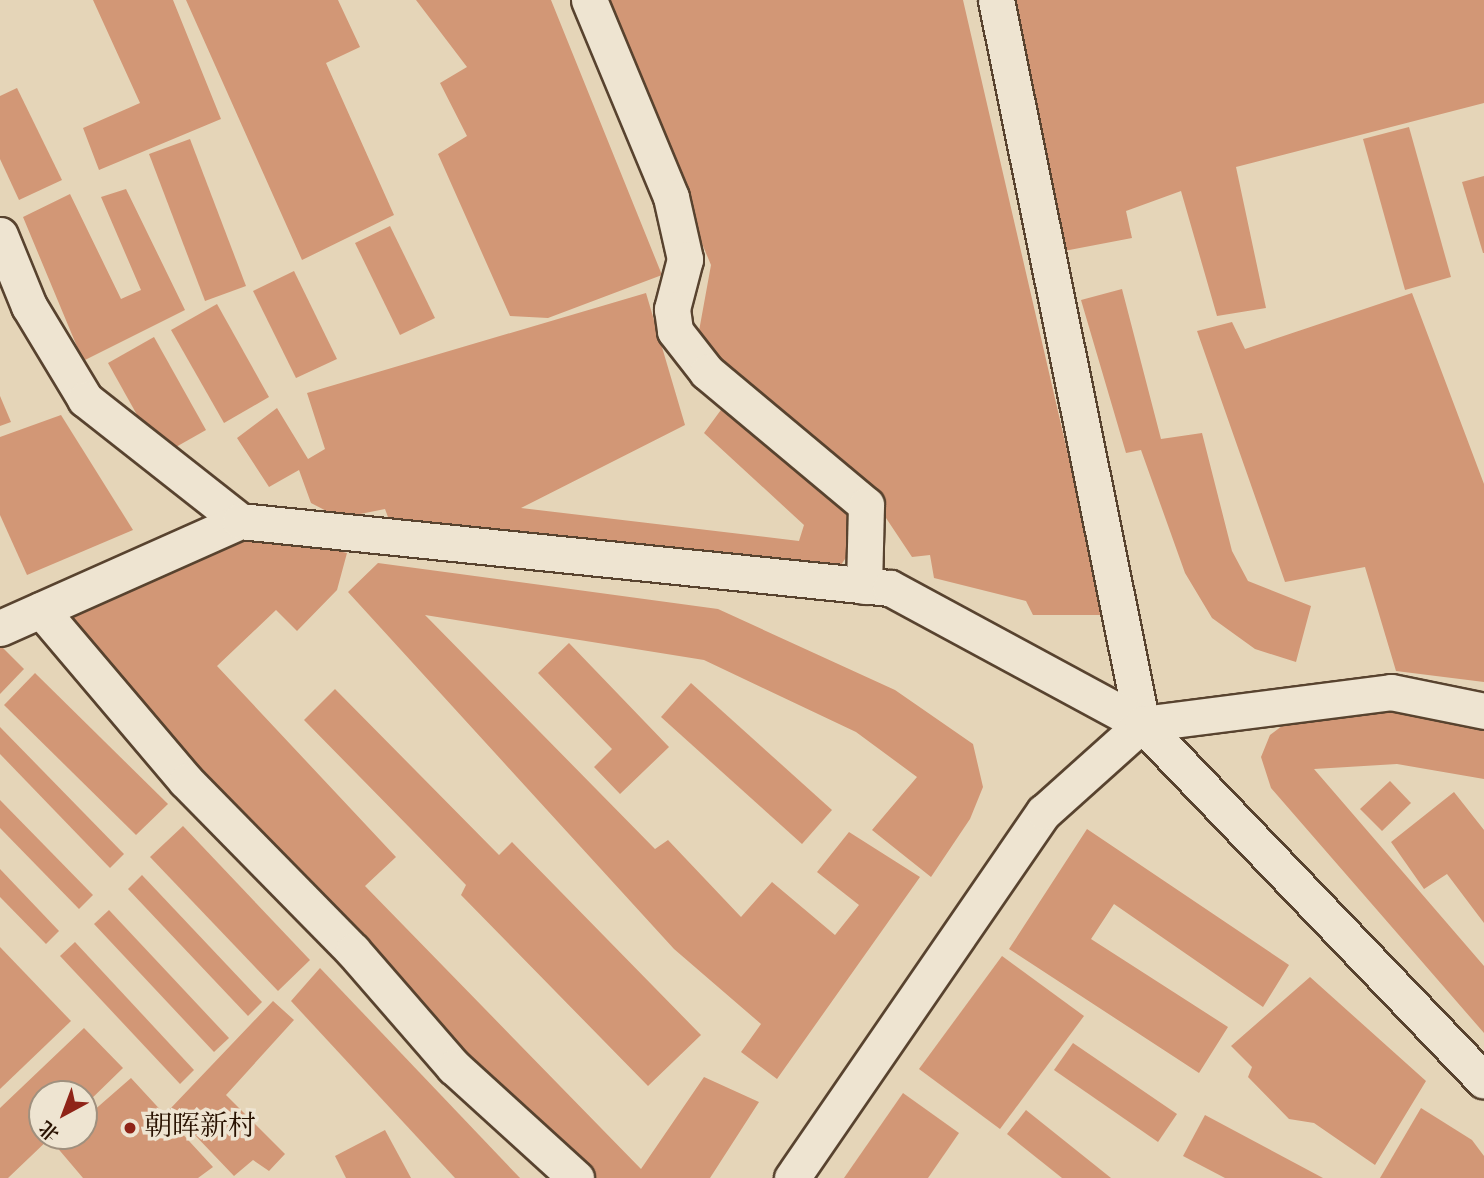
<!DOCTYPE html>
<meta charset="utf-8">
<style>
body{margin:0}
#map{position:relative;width:1484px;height:1178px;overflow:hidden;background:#e5d5b8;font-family:"Old Standard TT","Noto Serif SC",serif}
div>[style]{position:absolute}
.building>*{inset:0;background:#d29776}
.roads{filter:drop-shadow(2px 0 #58432f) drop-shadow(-2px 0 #58432f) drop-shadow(0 2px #58432f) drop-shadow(0 -2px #58432f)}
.minor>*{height:35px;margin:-17.5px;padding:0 17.5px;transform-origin:17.5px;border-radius:17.5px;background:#eee4d1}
.dots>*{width:19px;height:19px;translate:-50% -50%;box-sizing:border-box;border:4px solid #eee4d1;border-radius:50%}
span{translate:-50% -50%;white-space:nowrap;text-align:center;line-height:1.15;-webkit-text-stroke:7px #eee4d1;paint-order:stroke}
.poi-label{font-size:28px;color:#291201}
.left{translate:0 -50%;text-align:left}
.north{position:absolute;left:28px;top:1080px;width:70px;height:70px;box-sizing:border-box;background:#eee4d1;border:2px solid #9f907e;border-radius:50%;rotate:221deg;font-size:19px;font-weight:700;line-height:28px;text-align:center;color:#291201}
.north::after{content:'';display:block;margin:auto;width:24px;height:32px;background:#8f2418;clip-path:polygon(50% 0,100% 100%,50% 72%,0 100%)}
</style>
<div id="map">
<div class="building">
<div style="clip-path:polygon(93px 0,173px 0,221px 119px,99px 170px,83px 128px,140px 103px)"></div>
<div style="clip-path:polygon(186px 0,338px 0,360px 47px,326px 63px,394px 215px,302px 260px)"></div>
<div style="clip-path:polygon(416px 0,551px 0,662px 275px,548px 318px,510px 316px,438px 154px,467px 136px,440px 83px,467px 67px)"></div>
<div style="clip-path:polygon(600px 0,963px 0,1105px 615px,1033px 615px,1026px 601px,934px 578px,930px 555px,912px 557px,882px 512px,697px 342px,711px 265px)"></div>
<div style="clip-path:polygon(1012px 0,1484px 0,1484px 103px,1236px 167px,1266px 308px,1217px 316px,1181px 191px,1126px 211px,1132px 238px,1064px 251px)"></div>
<div style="clip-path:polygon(17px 88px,62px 180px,19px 200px,0 159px,0 96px)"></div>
<div style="clip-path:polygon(1409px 127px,1451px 277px,1405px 290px,1363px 139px)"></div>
<div style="clip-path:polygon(190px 139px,246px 286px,205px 301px,149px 154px)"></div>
<div style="clip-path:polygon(1484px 176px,1484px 253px,1483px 253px,1462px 182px)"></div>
<div style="clip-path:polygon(126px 189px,185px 310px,83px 361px,23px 217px,70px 194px,121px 299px,141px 290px,101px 197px)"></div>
<div style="clip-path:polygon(390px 226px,435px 318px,400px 335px,355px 243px)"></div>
<div style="clip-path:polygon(294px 271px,337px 359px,296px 378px,253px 291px)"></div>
<div style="clip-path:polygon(1122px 289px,1161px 439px,1202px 433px,1232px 551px,1248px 581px,1311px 606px,1296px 662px,1255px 649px,1212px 618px,1185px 573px,1141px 450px,1126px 453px,1081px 300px)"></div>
<div style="clip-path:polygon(646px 293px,685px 425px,521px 508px,799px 541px,804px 525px,704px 433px,726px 403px,857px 515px,857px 541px,835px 574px,392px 528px,385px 509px,340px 518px,311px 503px,299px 470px,269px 487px,237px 438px,277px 408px,308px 459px,325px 449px,307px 393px)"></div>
<div style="clip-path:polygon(1412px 293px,1484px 484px,1484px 682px,1396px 671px,1365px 567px,1285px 582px,1197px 331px,1232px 322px,1245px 349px)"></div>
<div style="clip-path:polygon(217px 304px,269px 397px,224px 423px,171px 330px)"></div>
<div style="clip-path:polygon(154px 337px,206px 430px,160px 456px,108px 363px)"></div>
<div style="clip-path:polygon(0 396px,11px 422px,0 426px)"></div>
<div style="clip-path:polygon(61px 415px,133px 530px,27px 575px,0 515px,0 437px)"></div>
<div style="clip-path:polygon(243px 528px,347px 553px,337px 590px,297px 631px,276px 610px,217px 666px,396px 857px,365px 886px,641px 1169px,704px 1077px,759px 1102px,710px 1178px,593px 1178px,480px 1067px,55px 613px)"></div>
<div style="clip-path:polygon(378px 563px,718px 609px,895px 690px,973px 744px,983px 787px,970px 819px,931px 877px,872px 830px,917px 777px,856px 732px,704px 660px,425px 615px,655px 849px,668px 840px,741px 917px,772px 882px,835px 935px,859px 905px,817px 872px,849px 832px,920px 877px,777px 1079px,741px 1052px,761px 1024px,674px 949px,348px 592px)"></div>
<div style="clip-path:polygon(569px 643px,669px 747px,620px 794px,594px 767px,612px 749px,538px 673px)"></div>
<div style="clip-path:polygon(0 645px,24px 669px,0 694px)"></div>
<div style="clip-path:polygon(35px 673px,168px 804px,136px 835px,4px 705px)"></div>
<div style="clip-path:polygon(691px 683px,832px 810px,802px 844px,661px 717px)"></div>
<div style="clip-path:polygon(335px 689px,499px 855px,512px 842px,701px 1035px,648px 1086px,461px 895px,466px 885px,304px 720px)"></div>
<div style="clip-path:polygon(1399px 711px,1484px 725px,1484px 779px,1397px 764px,1314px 769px,1484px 966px,1484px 1033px,1271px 788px,1261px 757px,1270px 735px,1290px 720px)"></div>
<div style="clip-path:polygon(0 727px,124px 854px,110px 868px,0 754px)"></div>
<div style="clip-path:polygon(1390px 781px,1411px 803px,1382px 831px,1360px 809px)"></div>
<div style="clip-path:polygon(1454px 792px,1484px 830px,1484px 923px,1447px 874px,1424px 889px,1391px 842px)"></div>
<div style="clip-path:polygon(0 800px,93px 895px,79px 909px,0 828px)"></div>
<div style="clip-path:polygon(183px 826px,310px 960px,278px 991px,150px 857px)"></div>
<div style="clip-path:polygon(1087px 829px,1289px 965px,1263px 1007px,1114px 904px,1091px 939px,1228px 1027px,1199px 1073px,1009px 949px)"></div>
<div style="clip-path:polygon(0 869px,59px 931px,46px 944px,0 897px)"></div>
<div style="clip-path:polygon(142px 875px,262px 1002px,248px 1016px,128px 889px)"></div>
<div style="clip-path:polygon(109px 910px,229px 1038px,214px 1052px,94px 924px)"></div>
<div style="clip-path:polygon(75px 942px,194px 1070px,180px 1084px,60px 956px)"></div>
<div style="clip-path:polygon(0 947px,71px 1021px,0 1089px)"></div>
<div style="clip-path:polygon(1002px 956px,1084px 1016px,1000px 1129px,919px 1069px)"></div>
<div style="clip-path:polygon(320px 968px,520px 1178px,455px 1178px,291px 1001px)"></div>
<div style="clip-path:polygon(1310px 977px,1426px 1081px,1375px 1165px,1314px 1123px,1289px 1119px,1248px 1077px,1252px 1067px,1231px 1046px)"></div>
<div style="clip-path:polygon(273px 1001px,294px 1020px,226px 1095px,285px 1154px,269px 1171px,253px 1160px,234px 1176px,170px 1109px)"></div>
<div style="clip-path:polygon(84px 1028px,123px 1068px,84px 1106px,84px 1094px,42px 1094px,42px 1136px,52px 1136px,8px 1178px,0 1178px,0 1108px)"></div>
<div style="clip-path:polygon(1073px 1043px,1177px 1114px,1158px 1142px,1054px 1070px)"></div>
<div style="clip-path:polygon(131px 1078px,213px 1167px,198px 1178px,83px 1178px,55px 1145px,65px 1136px,84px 1136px,84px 1119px)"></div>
<div style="clip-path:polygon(903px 1093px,959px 1133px,928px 1178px,844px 1178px)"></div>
<div style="clip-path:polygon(1421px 1108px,1472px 1140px,1484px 1156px,1484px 1178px,1380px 1178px)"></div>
<div style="clip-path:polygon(1026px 1110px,1111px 1178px,1062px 1178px,1007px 1134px)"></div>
<div style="clip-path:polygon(1205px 1115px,1323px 1178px,1225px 1178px,1183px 1156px)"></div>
<div style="clip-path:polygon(385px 1130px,411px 1178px,346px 1178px,335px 1156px)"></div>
</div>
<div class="roads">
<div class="minor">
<div style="left:589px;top:0;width:213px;rotate:67.4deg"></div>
<div style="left:671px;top:197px;width:64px;rotate:77.3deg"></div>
<div style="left:685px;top:259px;width:52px;rotate:104.6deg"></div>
<div style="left:672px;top:309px;width:22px;rotate:82deg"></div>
<div style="left:675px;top:331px;width:52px;rotate:52deg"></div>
<div style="left:707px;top:372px;width:207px;rotate:39.9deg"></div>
<div style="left:866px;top:505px;width:81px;rotate:91.4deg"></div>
<div style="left:996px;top:0;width:739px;rotate:78.6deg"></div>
<div style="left:0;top:235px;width:77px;rotate:67.8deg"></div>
<div style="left:29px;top:306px;width:109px;rotate:58.9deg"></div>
<div style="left:85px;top:399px;width:197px;rotate:38.2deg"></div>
<div style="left:41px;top:610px;width:224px;rotate:49.7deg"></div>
<div style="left:186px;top:781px;width:238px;rotate:45.5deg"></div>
<div style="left:353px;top:951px;width:154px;rotate:49deg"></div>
<div style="left:454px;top:1067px;width:165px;rotate:42.3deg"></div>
<div style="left:0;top:628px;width:263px;rotate:-24deg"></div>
<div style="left:240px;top:521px;width:653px;rotate:5.89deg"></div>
<div style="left:890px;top:588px;width:286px;rotate:28.4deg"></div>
<div style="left:1142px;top:724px;width:494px;rotate:46.2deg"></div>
<div style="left:792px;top:1178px;width:444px;rotate:-55.5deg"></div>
<div style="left:1044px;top:812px;width:132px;rotate:-41.9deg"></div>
<div style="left:1142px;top:724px;width:251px;rotate:-7.3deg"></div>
<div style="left:1391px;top:692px;width:95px;rotate:11.5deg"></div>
</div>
</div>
<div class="dots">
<div style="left:130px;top:1128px;background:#8f2418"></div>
</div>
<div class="poi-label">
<span class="left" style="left:144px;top:1128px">朝晖新村</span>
</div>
<div class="north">北</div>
</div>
